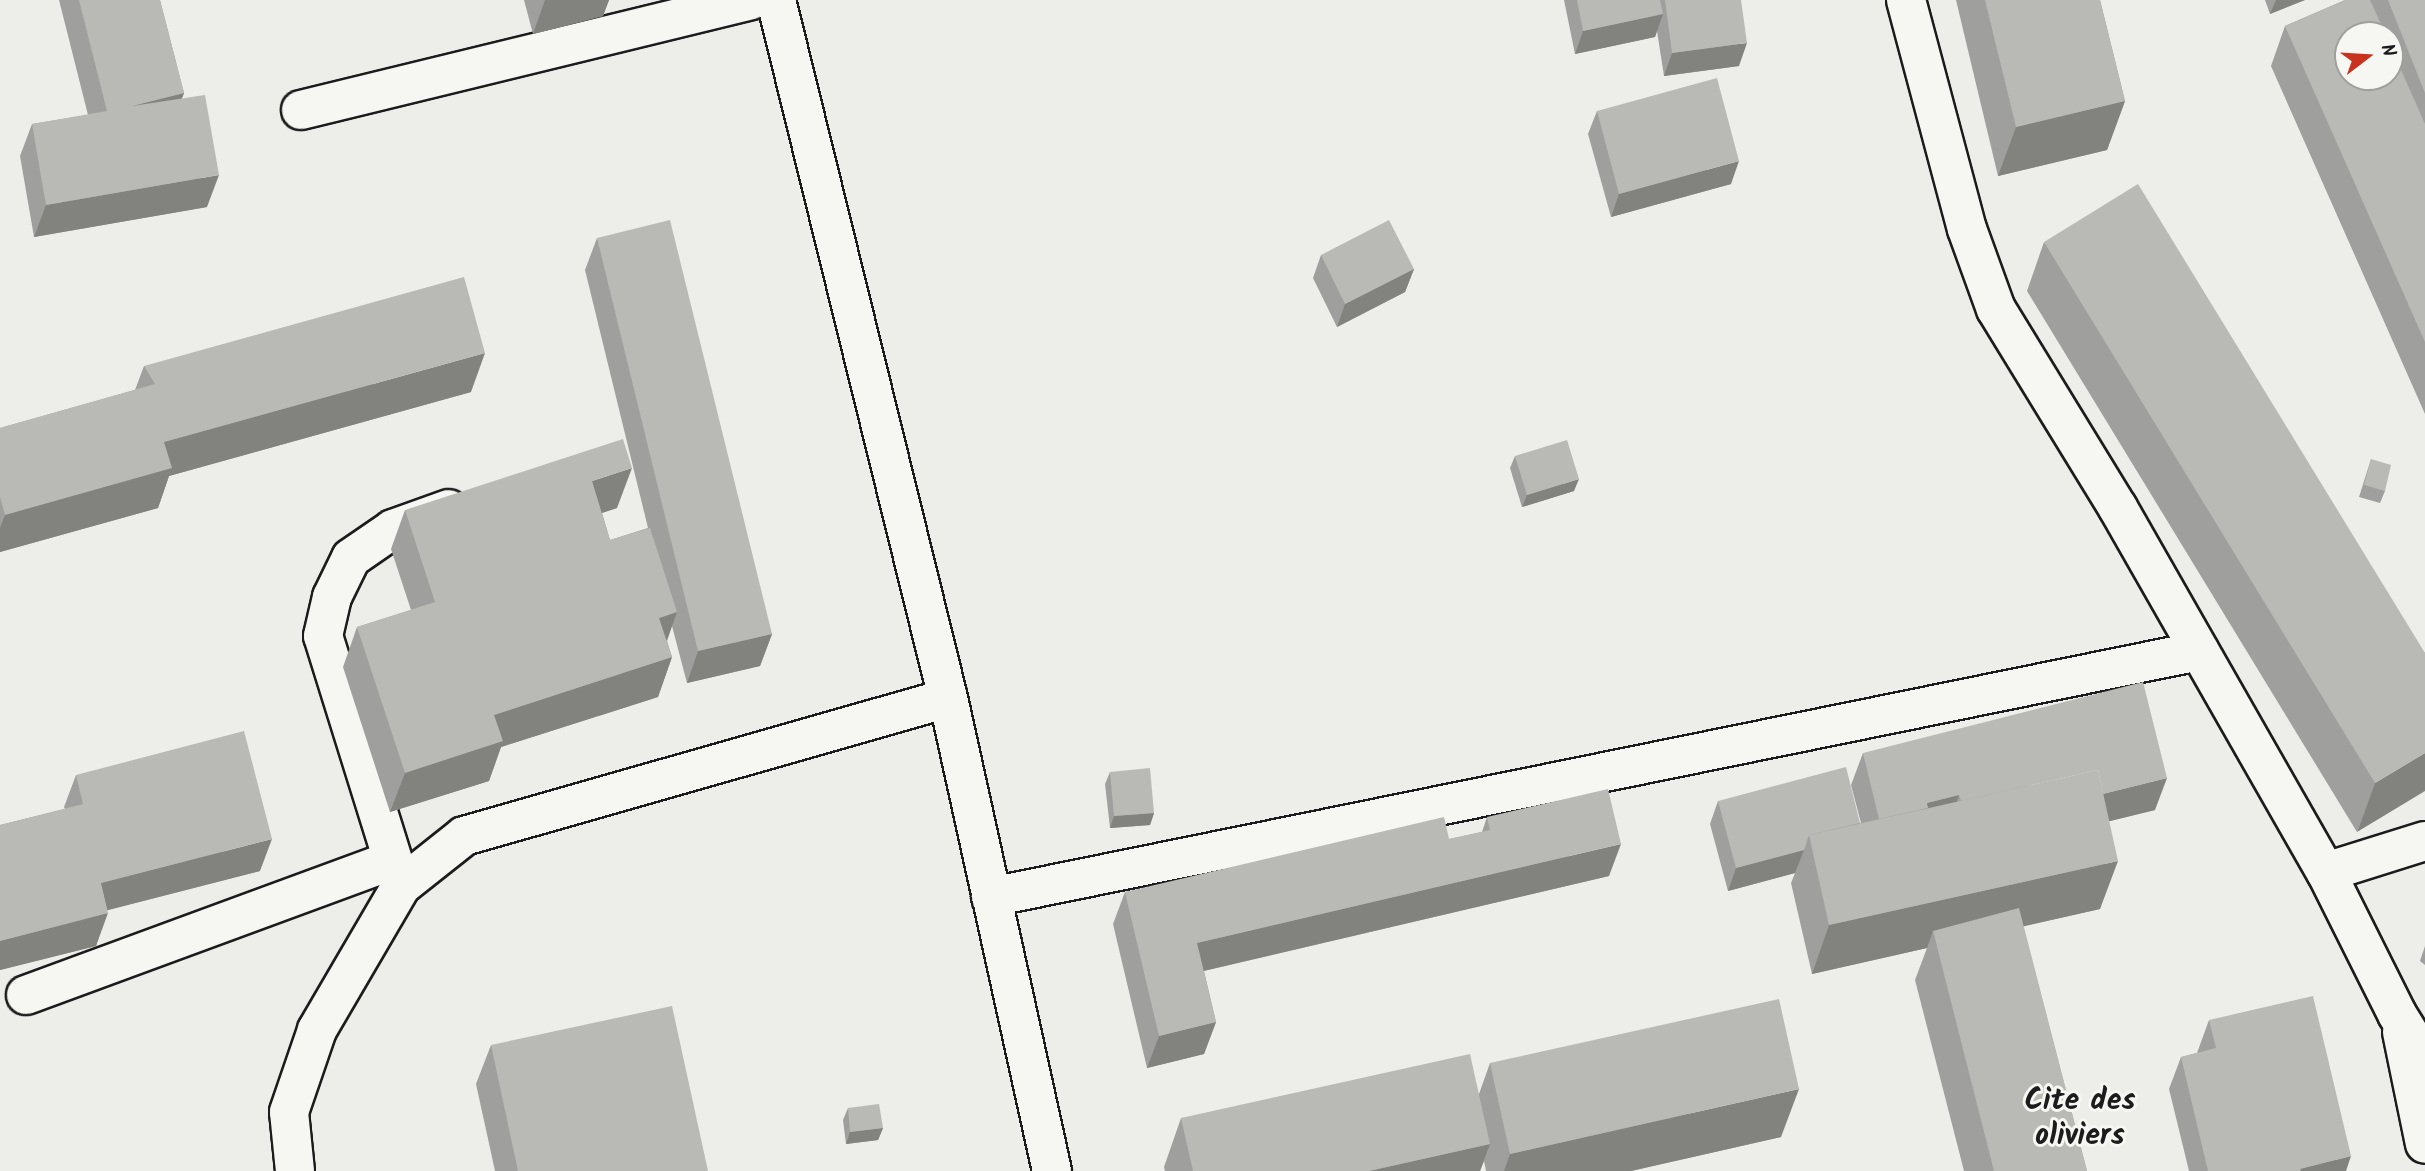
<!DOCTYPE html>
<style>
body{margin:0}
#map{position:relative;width:2425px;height:1171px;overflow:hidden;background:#edede9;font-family:Kalam,sans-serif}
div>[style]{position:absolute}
.roads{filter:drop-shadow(2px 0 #1c1c1c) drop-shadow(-2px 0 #1c1c1c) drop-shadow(0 2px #1c1c1c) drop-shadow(0 -2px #1c1c1c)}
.minor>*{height:38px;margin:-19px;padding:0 19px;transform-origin:19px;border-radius:19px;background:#f6f6f2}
.wall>*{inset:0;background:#9f9f9d}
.shaded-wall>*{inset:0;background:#82827f}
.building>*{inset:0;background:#b9b9b6}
span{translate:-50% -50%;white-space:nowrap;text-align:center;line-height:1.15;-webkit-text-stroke:6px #f6f6f2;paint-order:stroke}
.district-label{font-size:30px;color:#1c1c1c;font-weight:700}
.north{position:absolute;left:2334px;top:21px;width:70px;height:70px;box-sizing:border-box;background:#f6f6f2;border:2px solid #9f9f9c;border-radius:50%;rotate:73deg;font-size:19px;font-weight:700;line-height:28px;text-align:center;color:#1c1c1c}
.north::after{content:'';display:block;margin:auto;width:24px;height:32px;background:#c8321e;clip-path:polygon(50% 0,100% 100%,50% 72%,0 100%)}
</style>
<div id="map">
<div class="roads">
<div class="minor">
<div style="left:776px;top:0;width:719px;rotate:76.16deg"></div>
<div style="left:948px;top:698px;width:484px;rotate:77.6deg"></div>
<div style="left:1906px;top:0;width:237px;rotate:75.1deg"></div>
<div style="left:1967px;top:229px;width:85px;rotate:70.1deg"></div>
<div style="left:1996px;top:309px;width:233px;rotate:58.5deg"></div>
<div style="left:2118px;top:508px;width:419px;rotate:60.3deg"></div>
<div style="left:2326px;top:872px;width:159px;rotate:63.4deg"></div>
<div style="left:2397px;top:1014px;width:53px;rotate:58.1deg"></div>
<div style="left:301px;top:110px;width:463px;rotate:-13.7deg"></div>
<div style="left:2326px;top:872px;width:104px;rotate:-17.4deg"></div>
<div style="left:401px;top:886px;width:262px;rotate:-107.3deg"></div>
<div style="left:323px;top:636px;width:40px;rotate:-77deg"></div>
<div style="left:332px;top:597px;width:43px;rotate:-64deg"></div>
<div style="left:351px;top:558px;width:51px;rotate:-34.6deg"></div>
<div style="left:393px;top:529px;width:59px;rotate:-19.7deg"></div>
<div style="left:991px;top:897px;width:1233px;rotate:-11.51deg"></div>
<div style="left:26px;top:995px;width:390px;rotate:-20.2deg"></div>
<div style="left:2402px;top:1032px;width:114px;rotate:78.4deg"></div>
<div style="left:295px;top:1171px;width:59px;rotate:-95.8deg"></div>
<div style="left:289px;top:1112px;width:87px;rotate:-71.1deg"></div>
<div style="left:317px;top:1030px;width:167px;rotate:-59.7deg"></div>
<div style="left:401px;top:886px;width:80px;rotate:-38.4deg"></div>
<div style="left:464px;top:836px;width:503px;rotate:-15.91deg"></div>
</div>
</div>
<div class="wall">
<div style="clip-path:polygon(59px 0,160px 0,184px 93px,182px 98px,207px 207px,34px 237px,20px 156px,32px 124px,88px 115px)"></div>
<div style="clip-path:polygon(524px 0,609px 0,603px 16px,533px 34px)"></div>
<div style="clip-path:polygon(1564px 0,1741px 0,1739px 66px,1664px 76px,1657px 31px,1655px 37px,1575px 54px)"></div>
<div style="clip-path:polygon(1956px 0,2100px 0,2125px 101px,2107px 150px,1998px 176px)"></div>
<div style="clip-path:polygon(2265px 0,2305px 0,2270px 14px)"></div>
<div style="clip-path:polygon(evenodd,2345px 0,2425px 0,2425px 414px,2271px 66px,2285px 26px,2345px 0,2348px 35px,2390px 35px,2390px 77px,2348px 35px)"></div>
<div style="clip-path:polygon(1597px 111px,1731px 184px,1611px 217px,1588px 134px)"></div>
<div style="clip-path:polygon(597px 238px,772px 634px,760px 666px,687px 683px,672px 626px,667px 641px,672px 657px,658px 697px,501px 747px,489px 781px,390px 812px,343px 667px,357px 627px,411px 610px,391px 549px,405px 510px,617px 508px,602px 513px,610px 540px,648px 528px,585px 270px)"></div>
<div style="clip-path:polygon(2044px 242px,2425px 653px,2357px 832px,2027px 291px)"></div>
<div style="clip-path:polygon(1321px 255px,1414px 269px,1405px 292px,1337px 327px,1313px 278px)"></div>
<div style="clip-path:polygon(144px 366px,471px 392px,169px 476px,158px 508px,0 552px,0 428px,135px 390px)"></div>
<div style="clip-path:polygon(1515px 456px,1574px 491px,1522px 507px,1510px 468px)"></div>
<div style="clip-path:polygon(2371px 459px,2385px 491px,2380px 503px,2359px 497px)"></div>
<div style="clip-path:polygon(1863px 753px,2155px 810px,2109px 821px,2100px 909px,2023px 926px,2087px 1171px,1964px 1171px,1915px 980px,1927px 948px,1812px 974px,1791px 883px,1795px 873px,1728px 891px,1710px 824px,1718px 801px,1861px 823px,1851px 785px)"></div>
<div style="clip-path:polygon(1110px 772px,1154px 813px,1150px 825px,1110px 828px,1105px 784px)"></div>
<div style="clip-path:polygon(76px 775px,260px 871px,107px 910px,96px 946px,0 970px,0 825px,65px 809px,64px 807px)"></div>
<div style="clip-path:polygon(1487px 817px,1609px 876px,1204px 971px,1216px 1022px,1204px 1054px,1147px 1068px,1113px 924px,1125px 892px,1449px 839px,1482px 832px)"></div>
<div style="clip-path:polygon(2425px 946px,2425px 965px,2420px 961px)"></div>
<div style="clip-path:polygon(2209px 1020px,2346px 1171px,2189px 1171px,2169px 1089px,2181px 1057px,2197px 1053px)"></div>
<div style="clip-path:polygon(491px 1045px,708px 1171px,495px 1171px,476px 1084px)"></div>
<div style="clip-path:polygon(1490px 1063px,1781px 1137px,1631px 1171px,1486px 1171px,1484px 1161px,1480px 1171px,1165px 1171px,1164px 1167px,1181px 1118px,1479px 1094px)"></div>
<div style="clip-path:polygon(848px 1108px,883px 1128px,878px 1140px,846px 1144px,843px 1120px)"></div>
</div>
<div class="shaded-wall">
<div style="clip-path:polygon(545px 0,609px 0,603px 16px,533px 34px)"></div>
<div style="clip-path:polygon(2276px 0,2305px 0,2270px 14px)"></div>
<div style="clip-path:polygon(1663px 14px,1655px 37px,1575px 54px,1583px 31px)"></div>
<div style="clip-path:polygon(1747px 43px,1739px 66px,1664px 76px,1672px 53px)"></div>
<div style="clip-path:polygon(184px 93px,172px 125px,132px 106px)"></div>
<div style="clip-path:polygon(2125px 101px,2107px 150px,1998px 176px,2016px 127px)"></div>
<div style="clip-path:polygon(1739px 161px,1731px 184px,1611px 217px,1619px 194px)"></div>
<div style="clip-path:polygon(219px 175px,207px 207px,34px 237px,46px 205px)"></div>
<div style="clip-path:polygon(1414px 269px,1405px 292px,1337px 327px,1345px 304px)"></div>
<div style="clip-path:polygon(485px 353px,471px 392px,169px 476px,158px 508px,0 552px,0 528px,5px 515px,164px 442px)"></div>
<div style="clip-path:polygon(632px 468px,617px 508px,577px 521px,592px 481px)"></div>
<div style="clip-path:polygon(1579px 479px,1574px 491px,1522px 507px,1527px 495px)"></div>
<div style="clip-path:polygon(677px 612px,663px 651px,659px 618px)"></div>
<div style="clip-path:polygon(772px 634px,760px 666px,687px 683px,698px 651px)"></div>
<div style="clip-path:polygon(672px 657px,658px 697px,501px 747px,489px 781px,390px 812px,405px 773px,494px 715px)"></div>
<div style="clip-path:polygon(2425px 753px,2425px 791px,2357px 832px,2375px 783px)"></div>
<div style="clip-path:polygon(2167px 778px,2155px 810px,2082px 828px,2094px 796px)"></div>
<div style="clip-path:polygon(1959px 795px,1948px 827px,1870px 862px,1927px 803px)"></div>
<div style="clip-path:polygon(1154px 813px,1150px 825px,1110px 828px,1114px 816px)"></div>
<div style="clip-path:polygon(272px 839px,260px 871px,89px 915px,101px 883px)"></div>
<div style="clip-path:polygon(1621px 844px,1609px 876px,1186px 975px,1197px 943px)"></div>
<div style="clip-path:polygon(1804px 850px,1795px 873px,1728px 891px,1736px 868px)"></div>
<div style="clip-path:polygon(2118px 861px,2100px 909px,1937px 946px,1933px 931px,1927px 948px,1812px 974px,1829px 925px)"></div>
<div style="clip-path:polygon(108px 913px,96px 946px,0 970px,0 941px)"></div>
<div style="clip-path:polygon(1216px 1022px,1204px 1054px,1147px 1068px,1159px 1036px)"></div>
<div style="clip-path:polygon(1799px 1089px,1781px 1137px,1631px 1171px,1504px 1171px,1510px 1154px)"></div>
<div style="clip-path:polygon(883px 1128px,878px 1140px,846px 1144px,850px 1132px)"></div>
<div style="clip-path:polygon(1490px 1144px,1480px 1171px,1369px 1171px)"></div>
<div style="clip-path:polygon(2351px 1156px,2346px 1171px,2299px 1171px,2300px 1169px)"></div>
</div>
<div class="building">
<div style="clip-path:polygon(79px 0,160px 0,184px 93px,132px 106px,205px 95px,219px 175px,46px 205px,32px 124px,107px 111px)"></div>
<div style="clip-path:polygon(1577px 0,1660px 0,1663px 14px,1583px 31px)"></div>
<div style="clip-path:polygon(1665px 0,1741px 0,1747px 43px,1672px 53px)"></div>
<div style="clip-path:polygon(1985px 0,2100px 0,2125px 101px,2016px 127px)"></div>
<div style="clip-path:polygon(2345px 0,2370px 0,2386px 35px,2348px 35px,2348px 77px,2390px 77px,2390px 45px,2425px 124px,2425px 342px,2285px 26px)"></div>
<div style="clip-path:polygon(2388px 0,2425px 0,2425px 93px)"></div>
<div style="clip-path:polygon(1717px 78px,1739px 161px,1619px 194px,1597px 111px)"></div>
<div style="clip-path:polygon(2138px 184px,2425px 653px,2425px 753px,2375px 783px,2044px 242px)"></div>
<div style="clip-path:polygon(670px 220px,772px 634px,698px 651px,597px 238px)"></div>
<div style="clip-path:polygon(1389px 220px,1414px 269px,1345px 304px,1321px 255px)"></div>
<div style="clip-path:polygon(464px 277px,485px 353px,164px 442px,172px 468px,5px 515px,0 497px,0 428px,155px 384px,144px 366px)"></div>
<div style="clip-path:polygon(623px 439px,632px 468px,592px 481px,610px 540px,650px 528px,677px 612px,659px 618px,672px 657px,494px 715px,503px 741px,405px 773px,357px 627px,435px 602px,405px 510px)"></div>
<div style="clip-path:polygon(1567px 440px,1579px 479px,1527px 495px,1515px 456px)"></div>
<div style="clip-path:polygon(2371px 459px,2391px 465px,2385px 491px,2364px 485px)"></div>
<div style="clip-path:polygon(2143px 682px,2167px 778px,2103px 794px,2098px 770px,1961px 801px,1959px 795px,1927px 803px,1928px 808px,1879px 819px,1863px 753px)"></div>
<div style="clip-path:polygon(244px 731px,272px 839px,101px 883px,108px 913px,0 941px,0 825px,83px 804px,76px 775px)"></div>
<div style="clip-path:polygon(1846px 767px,1860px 823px,1809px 835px,1804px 850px,1736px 868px,1718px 801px)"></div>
<div style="clip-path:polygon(1150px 768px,1154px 813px,1114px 816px,1110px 772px)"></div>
<div style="clip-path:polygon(2098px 770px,2118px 861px,1829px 925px,1809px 835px)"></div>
<div style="clip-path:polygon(1608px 789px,1621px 844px,1197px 943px,1216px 1022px,1159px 1036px,1125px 892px,1444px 817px,1449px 839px,1490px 830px,1487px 817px)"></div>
<div style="clip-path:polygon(2019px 908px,2087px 1171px,1994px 1171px,1933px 931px)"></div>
<div style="clip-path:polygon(2313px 996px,2351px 1156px,2300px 1169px,2301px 1171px,2208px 1171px,2181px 1057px,2216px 1048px,2209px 1020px)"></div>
<div style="clip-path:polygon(1779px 999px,1799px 1089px,1510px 1154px,1490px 1063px)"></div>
<div style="clip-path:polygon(672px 1006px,708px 1171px,518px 1171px,491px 1045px)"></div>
<div style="clip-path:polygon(1470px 1054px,1490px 1144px,1369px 1171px,1193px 1171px,1181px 1118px)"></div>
<div style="clip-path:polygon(879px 1104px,883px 1128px,850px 1132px,848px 1108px)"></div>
</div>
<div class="district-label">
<span style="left:2080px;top:1118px">Cite des<br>oliviers</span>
</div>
<div class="north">N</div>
</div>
